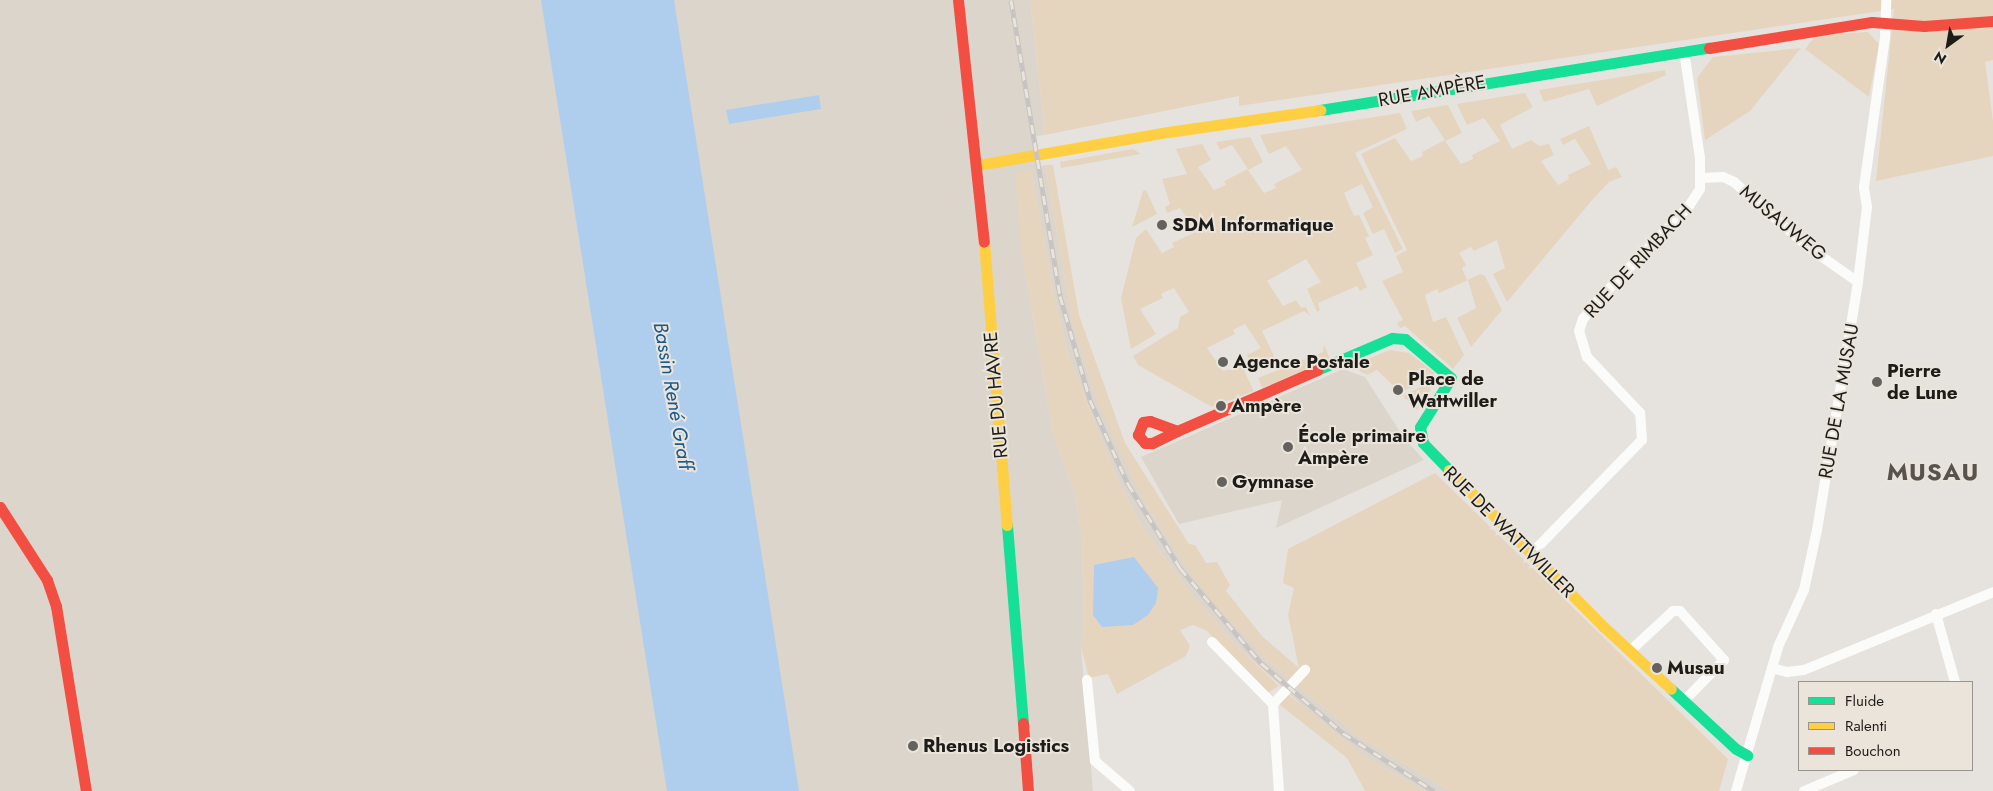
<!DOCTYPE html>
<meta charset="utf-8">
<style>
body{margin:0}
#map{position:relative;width:1993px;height:791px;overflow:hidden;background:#e6e3de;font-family:Jost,sans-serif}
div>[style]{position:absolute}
.built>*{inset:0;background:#dcd5cb}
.green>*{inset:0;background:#e5d5be}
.water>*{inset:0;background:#afceed}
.street>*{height:10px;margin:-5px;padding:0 5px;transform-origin:5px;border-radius:5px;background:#fbfbfa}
.fast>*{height:11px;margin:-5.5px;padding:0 5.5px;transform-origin:5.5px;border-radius:5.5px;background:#16e098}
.slow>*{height:11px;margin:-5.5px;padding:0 5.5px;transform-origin:5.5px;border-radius:5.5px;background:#ffcf43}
.jam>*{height:11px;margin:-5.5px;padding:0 5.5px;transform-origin:5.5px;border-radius:5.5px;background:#f24e42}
.rail>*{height:5px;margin-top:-2.5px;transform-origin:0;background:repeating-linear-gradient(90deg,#eae4db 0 9px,#c6c4c3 0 18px);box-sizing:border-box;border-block:1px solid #c6c4c3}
.dots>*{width:14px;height:14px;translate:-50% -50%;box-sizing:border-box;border:2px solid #eae4db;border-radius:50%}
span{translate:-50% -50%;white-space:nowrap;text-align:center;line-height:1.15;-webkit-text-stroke:4px #eae4db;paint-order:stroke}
.street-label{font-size:19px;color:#1e1c19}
.poi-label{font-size:19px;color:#1e1c19;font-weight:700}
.left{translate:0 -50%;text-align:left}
.water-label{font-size:20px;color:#175991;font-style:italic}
.district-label{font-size:24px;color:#58534c;font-weight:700;letter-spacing:1px}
.legend{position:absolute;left:1798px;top:681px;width:175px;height:90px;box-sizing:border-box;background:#eae4db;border:1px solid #98948d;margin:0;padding:6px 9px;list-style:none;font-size:15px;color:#1e1c19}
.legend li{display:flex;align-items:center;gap:10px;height:25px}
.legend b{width:25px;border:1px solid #98948d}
.north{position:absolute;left:1923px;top:20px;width:50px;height:50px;-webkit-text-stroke:4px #eae4db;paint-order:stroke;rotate:212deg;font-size:14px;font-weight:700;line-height:20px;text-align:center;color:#1e1c19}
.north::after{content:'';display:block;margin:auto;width:18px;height:22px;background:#1e1c19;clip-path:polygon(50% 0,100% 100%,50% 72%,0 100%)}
</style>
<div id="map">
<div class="built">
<div style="clip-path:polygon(0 0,1030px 0,1045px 135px,1036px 136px,1037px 141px,1041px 166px,1045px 165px,1072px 321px,1092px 387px,1147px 507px,1190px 572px,1267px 660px,1358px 736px,1450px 791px,1424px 791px,1367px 758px,1329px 730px,1236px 645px,1190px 592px,1141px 525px,1117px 479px,1068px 354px,1056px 305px,1031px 171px,1021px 248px,1053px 433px,1076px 498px,1082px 539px,1084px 626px,1081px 648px,1093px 791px,0 791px)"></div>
<div style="clip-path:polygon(1343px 369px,1365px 377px,1404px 438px,1424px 460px,1276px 528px,1282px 500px,1179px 524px,1141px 457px)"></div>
</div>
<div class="green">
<div style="clip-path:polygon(1030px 0,1993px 0,1993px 60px,1985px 62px,1993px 121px,1993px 156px,1876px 181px,1894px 9px,1239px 106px,1239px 96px,1045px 135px)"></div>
<div style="clip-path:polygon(1868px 32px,1879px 44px,1869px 97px,1805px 49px,1816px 35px)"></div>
<div style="clip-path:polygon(1801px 48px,1750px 111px,1705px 140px,1697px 78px,1713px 57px)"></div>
<div style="clip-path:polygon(1665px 70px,1666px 75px,1597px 106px,1589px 89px,1544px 102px,1539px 90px)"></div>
<div style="clip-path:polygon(1525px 93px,1533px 107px,1500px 125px,1512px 149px,1531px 140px,1539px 146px,1549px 144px,1554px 155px,1541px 161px,1558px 185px,1569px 179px,1568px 175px,1591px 164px,1575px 139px,1563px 145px,1560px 139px,1589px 126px,1608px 170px,1616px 167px,1622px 177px,1609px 182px,1593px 199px,1507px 302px,1493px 274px,1505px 268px,1497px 240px,1474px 251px,1471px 247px,1459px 253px,1466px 265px,1462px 268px,1467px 280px,1481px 274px,1485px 276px,1502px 310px,1471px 347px,1457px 318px,1476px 308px,1468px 280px,1439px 293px,1437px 289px,1425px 295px,1433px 322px,1446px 317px,1464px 355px,1453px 369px,1405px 326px,1400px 328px,1397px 323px,1403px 320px,1382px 281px,1403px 272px,1396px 256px,1407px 250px,1361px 154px,1395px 138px,1411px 161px,1423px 156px,1422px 152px,1445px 140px,1429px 116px,1416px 122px,1411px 111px,1448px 105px,1462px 133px,1445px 141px,1461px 164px,1473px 159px,1472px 155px,1500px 141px,1484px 118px,1467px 125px,1457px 104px)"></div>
<div style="clip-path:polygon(1400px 113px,1407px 129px,1355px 153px,1403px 249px,1395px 253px,1384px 229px,1373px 234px,1363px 213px,1373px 207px,1362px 184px,1344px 193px,1354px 216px,1359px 215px,1369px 236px,1365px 238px,1373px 255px,1356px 263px,1367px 287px,1360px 291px,1357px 286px,1318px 303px,1320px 310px,1317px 312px,1307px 289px,1321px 282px,1306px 259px,1267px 281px,1283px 306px,1296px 300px,1301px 308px,1306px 307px,1310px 316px,1304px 311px,1262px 331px,1275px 358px,1253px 369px,1247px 355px,1261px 348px,1245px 324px,1233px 330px,1235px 334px,1207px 348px,1223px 371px,1242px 366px,1254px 391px,1212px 407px,1138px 365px,1133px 356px,1178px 328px,1180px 317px,1189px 312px,1174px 288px,1161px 294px,1163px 298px,1140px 309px,1156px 334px,1131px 349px,1121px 298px,1136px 238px,1146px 229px,1162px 253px,1174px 247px,1172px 243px,1196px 232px,1180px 208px,1167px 213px,1165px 207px,1170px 204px,1162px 179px,1187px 174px,1176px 149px,1202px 144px,1211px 160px,1198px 167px,1214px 190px,1226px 185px,1224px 181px,1248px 169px,1232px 145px,1220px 150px,1216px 142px,1250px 137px,1263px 162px,1248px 170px,1264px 193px,1276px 188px,1274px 184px,1302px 170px,1286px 146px,1269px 154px,1260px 135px)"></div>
<div style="clip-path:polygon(1133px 149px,1141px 154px,1061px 168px,1060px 162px)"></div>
<div style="clip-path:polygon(1045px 165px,1053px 165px,1079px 315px,1125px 443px,1189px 544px,1195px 545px,1206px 563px,1217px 562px,1230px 585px,1226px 591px,1262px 636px,1299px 668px,1288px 615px,1294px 588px,1283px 583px,1288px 549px,1435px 473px,1728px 759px,1719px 791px,1450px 791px,1358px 736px,1267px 660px,1218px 608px,1190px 572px,1147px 507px,1115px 442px,1092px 387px,1072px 321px)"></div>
<div style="clip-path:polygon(1031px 170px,1056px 305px,1068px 354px,1117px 479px,1141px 525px,1190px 592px,1236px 645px,1279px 686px,1267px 693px,1207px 631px,1193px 625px,1180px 630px,1190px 646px,1186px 656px,1117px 694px,1108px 674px,1089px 678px,1081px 647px,1084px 626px,1082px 539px,1076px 498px,1053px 433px,1021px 248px,1015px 173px)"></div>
<div style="clip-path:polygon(1146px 190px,1157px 214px,1132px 227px,1143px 191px)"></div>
<div style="clip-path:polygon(1324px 345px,1330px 359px,1262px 388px,1258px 378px,1323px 352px)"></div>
<div style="clip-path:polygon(1390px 350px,1409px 353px,1435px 373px,1426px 380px,1419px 370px,1406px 376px,1412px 387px,1400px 392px,1377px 370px,1367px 375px,1354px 368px,1353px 365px)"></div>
<div style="clip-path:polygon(1428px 383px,1431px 390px,1417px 410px,1403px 396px)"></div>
<div style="clip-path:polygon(1289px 695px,1367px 758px,1424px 791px,1365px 791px,1347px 758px,1279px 704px)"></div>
</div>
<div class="water">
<div style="clip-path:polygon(541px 0,674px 0,799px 791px,667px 791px)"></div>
<div style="clip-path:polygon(819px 95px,821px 109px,729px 124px,726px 110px)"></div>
<div style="clip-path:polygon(1134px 557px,1158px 588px,1156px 603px,1148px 615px,1133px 625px,1102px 627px,1093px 615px,1094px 565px)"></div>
</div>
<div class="street">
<div style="left:1702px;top:178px;width:21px;rotate:-3deg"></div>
<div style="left:1723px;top:177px;width:12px;rotate:24deg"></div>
<div style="left:1734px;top:182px;width:98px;rotate:41.3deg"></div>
<div style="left:1808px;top:247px;width:61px;rotate:35deg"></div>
<div style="left:1531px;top:554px;width:159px;rotate:-45.8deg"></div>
<div style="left:1642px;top:440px;width:27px;rotate:-94deg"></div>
<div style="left:1640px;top:413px;width:77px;rotate:-133.4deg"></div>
<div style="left:1587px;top:357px;width:27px;rotate:-107deg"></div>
<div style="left:1579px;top:331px;width:13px;rotate:-72deg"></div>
<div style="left:1583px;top:319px;width:27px;rotate:-51deg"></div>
<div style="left:1600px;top:298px;width:128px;rotate:-45.9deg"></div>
<div style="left:1689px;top:206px;width:20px;rotate:-57deg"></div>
<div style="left:1700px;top:189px;width:31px;rotate:-90deg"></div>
<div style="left:1700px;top:158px;width:108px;rotate:-98.5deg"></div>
<div style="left:1936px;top:614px;width:71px;rotate:74.4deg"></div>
<div style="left:1212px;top:642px;width:87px;rotate:45.5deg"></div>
<div style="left:1273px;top:704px;width:87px;rotate:86.1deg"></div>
<div style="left:1630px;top:651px;width:59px;rotate:-42.9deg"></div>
<div style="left:1673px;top:611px;width:7px"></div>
<div style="left:1680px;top:611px;width:66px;rotate:48.1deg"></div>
<div style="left:1724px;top:660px;width:57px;rotate:134.3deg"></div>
<div style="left:1772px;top:668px;width:16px;rotate:15deg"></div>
<div style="left:1787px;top:672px;width:17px;rotate:-7deg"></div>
<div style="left:1804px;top:670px;width:204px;rotate:-22.4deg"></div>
<div style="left:1087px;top:680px;width:81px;rotate:84.4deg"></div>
<div style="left:1095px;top:761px;width:46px;rotate:40.6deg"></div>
<div style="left:1273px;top:704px;width:47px;rotate:-46.7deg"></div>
<div style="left:1736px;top:791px;width:150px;rotate:-73.7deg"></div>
<div style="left:1778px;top:647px;width:63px;rotate:-65.5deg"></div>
<div style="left:1804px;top:590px;width:61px;rotate:-77.8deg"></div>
<div style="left:1817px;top:530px;width:251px;rotate:-80.6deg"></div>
<div style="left:1858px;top:282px;width:76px;rotate:-83.2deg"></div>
<div style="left:1867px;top:207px;width:20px;rotate:-99deg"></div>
<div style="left:1864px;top:187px;width:150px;rotate:-82deg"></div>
<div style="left:1885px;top:38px;width:38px;rotate:-88deg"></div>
<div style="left:1804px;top:791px;width:54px;rotate:-22.8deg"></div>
</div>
<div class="fast">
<div style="left:1320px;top:110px;width:394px;rotate:-9.1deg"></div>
<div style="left:1317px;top:370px;width:82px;rotate:-23.1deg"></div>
<div style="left:1392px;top:338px;width:13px;rotate:4deg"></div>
<div style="left:1405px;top:339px;width:60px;rotate:40.3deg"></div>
<div style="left:1451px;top:378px;width:58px;rotate:122.3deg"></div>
<div style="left:1420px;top:427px;width:16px;rotate:79deg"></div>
<div style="left:1423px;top:443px;width:37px;rotate:46deg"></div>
<div style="left:1007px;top:525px;width:199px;rotate:85.4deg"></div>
<div style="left:1671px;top:689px;width:88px;rotate:42.7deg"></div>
<div style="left:1736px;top:749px;width:13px;rotate:29deg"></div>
</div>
<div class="slow">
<div style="left:978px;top:165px;width:193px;rotate:-9.9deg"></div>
<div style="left:1168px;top:132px;width:154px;rotate:-8.2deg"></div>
<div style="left:984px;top:242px;width:284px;rotate:85.4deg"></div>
<div style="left:1449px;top:470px;width:221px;rotate:45.4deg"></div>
<div style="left:1604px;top:627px;width:91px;rotate:42.8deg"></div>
</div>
<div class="jam">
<div style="left:958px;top:0;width:243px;rotate:83.9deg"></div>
<div style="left:1709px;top:48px;width:165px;rotate:-9.1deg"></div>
<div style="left:1872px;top:22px;width:52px;rotate:4.4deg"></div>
<div style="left:1924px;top:26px;width:69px;rotate:-4.1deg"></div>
<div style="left:1177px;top:431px;width:28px;rotate:154deg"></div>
<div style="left:1152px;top:443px;width:7px;rotate:180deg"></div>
<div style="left:1145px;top:443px;width:11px;rotate:-131deg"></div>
<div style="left:1138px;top:435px;width:14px;rotate:-69deg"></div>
<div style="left:1143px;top:422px;width:7px;rotate:-8deg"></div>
<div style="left:1150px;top:421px;width:29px;rotate:20deg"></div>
<div style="left:1177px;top:431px;width:153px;rotate:-23.5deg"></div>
<div style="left:0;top:507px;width:87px;rotate:57.2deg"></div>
<div style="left:47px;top:580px;width:28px;rotate:71deg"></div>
<div style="left:56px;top:606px;width:187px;rotate:80.8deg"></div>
<div style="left:1023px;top:723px;width:68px;rotate:85.8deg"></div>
</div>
<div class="rail">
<div style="left:1011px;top:0;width:300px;rotate:80.6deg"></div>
<div style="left:1060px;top:296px;width:108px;rotate:73.9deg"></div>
<div style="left:1090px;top:400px;width:92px;rotate:65.7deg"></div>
<div style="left:1128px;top:484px;width:99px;rotate:58.2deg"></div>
<div style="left:1180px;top:568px;width:125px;rotate:49.5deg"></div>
<div style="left:1261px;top:663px;width:108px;rotate:40.5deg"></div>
<div style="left:1343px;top:733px;width:108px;rotate:32.5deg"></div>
</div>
<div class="dots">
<div style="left:1162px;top:225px;background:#64625e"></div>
<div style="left:1223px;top:362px;background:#64625e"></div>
<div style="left:1877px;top:382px;background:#64625e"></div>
<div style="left:1398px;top:390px;background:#64625e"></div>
<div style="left:1221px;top:406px;background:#64625e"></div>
<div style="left:1288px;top:447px;background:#64625e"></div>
<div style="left:1222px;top:482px;background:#64625e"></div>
<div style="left:1657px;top:668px;background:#64625e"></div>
<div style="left:913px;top:746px;background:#64625e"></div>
</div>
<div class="street-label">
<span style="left:1432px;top:91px;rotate:-10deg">RUE AMPÈRE</span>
<span style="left:1783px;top:223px;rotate:40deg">MUSAUWEG</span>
<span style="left:1638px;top:261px;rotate:-47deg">RUE DE RIMBACH</span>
<span style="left:996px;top:395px;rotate:-95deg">RUE DU HAVRE</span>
<span style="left:1839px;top:401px;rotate:-80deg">RUE DE LA MUSAU</span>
<span style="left:1509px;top:532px;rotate:45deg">RUE DE WATTWILLER</span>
</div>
<div class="poi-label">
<span class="left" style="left:1172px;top:225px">SDM Informatique</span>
<span class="left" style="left:1233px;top:362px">Agence Postale</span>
<span class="left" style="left:1887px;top:382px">Pierre<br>de Lune</span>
<span class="left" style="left:1408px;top:390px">Place de<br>Wattwiller</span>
<span class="left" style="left:1231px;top:406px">Ampère</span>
<span class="left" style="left:1298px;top:447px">École primaire<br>Ampère</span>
<span class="left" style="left:1232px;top:482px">Gymnase</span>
<span class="left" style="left:1667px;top:668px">Musau</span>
<span class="left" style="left:923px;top:746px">Rhenus Logistics</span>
</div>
<div class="water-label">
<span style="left:673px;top:396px;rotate:80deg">Bassin René Graff</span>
</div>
<div class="district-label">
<span style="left:1933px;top:472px">MUSAU</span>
</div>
<ul class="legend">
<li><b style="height:6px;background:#16e098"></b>Fluide</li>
<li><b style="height:6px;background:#ffcf43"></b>Ralenti</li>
<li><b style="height:6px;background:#f24e42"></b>Bouchon</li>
</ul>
<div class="north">N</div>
</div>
